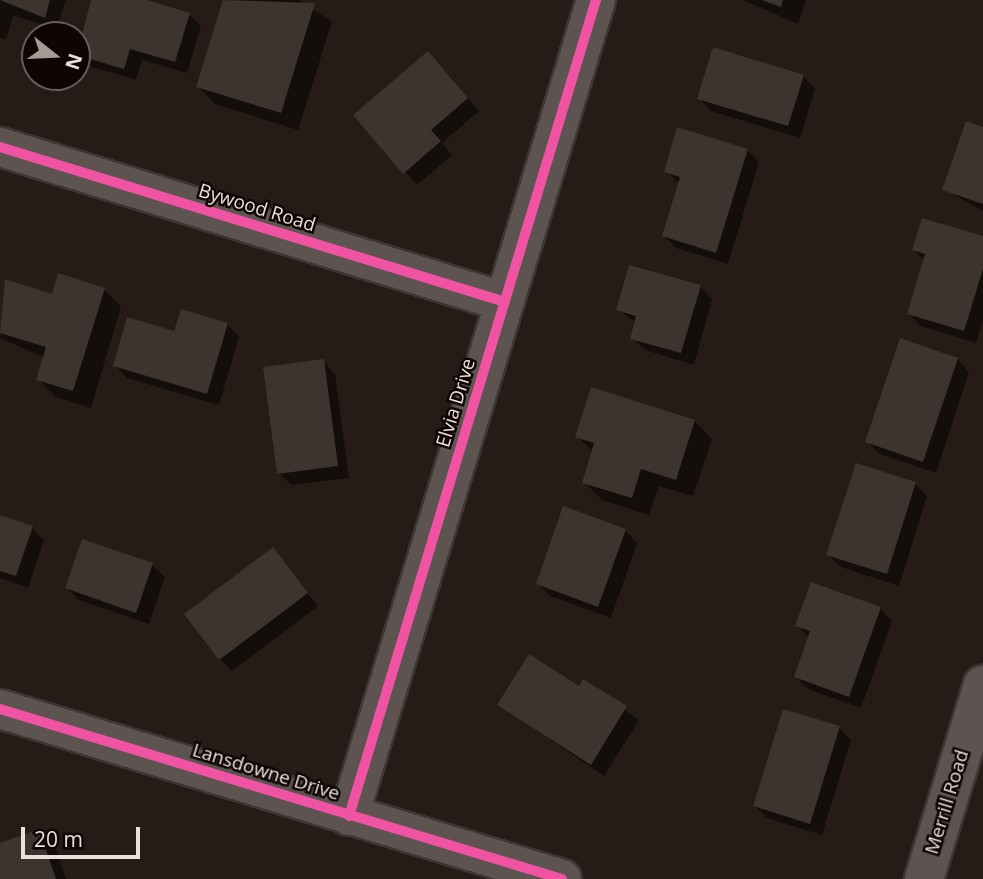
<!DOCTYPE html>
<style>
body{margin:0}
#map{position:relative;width:983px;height:879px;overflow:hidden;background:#261b16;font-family:"Open Sans",sans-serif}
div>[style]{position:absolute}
.shadow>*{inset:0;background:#0007}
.building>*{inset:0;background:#3d332f}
.roads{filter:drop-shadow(2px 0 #3e3633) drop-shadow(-2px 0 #3e3633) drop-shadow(0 2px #3e3633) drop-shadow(0 -2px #3e3633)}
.street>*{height:38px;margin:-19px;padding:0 19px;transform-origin:19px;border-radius:19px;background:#5d5451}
.secondary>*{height:38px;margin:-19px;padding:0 19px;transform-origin:19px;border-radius:19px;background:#5d5451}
.cycleway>*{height:10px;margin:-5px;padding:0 5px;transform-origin:5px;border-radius:5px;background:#f153a3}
span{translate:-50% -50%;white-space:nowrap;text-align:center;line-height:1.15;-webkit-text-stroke:5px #0e0604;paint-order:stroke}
.street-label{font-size:19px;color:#eddfd9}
.north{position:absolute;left:21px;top:21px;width:70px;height:70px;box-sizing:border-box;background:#0e0604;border:2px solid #675d59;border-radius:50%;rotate:108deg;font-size:19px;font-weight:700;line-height:28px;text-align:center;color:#eddfd9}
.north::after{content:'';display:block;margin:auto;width:24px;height:32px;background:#a79a95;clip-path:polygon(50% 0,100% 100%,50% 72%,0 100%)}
.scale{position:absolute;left:21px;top:827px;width:119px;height:32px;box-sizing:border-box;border:4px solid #eddfd9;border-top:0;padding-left:9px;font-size:21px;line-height:24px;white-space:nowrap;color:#eddfd9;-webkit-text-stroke:5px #0e0604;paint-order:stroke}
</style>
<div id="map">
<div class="shadow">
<div style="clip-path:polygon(0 0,66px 0,57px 29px,13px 16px,6px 40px,0 38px)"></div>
<div style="clip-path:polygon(93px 0,141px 0,189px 14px,201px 26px,187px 73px,142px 60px,136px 80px,89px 66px,77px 54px)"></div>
<div style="clip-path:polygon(225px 0,299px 0,332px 22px,298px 130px,215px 104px,198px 87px)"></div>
<div style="clip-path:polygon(743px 0,806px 0,798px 24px)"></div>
<div style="clip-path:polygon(441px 66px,479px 111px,442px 143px,452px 155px,417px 185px,356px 115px)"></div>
<div style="clip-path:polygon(803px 76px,815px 89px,800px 138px,711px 111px,699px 98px)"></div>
<div style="clip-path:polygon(983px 129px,983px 211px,944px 189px)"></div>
<div style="clip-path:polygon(747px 150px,759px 162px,728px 264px,676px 248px,664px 236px,680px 184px,666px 171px)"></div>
<div style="clip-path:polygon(983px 238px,983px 321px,976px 343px,921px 326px,909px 314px,925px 261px,914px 250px)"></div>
<div style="clip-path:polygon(6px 281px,53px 296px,104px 289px,121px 307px,91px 408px,56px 397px,38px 379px,45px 358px,0 338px)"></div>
<div style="clip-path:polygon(700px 287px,712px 299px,694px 365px,645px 350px,632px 338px,636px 323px,618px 309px)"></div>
<div style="clip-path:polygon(227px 324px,239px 337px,219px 405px,127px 378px,115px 365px,175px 334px)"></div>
<div style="clip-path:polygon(957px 359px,969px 372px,936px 473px,880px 454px,867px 442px)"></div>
<div style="clip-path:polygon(323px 361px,335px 374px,349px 478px,291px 485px,279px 473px)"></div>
<div style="clip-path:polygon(695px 421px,712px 439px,693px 496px,659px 486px,649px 515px,602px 500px,584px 482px,593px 452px,577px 436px)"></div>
<div style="clip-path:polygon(915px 484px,927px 496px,899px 586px,841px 567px,828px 555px)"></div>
<div style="clip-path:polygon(0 517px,32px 528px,44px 540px,28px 588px,0 578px)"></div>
<div style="clip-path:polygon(625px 530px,637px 543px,611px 618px,550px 596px,538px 584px)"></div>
<div style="clip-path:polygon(273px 550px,318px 606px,232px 671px,220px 659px)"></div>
<div style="clip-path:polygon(152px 565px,165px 577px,149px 624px,79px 600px,67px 588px)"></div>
<div style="clip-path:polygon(880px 608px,892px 621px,861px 708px,808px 689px,796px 677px,810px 638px,797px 625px)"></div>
<div style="clip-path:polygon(584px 681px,639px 720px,604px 776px,499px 705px,579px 689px)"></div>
<div style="clip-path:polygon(839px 728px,851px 740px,822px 835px,767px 818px,755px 806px)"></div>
<div style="clip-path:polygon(38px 831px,56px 849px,66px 879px,0 879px,0 844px)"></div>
</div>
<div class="building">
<div style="clip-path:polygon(0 0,50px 0,45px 18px)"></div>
<div style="clip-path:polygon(91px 0,147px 0,190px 13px,175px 62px,130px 49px,124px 69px,77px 55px)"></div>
<div style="clip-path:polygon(223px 0,315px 3px,281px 113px,196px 87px)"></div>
<div style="clip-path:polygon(761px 0,783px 0,781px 7px)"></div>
<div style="clip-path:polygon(713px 47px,804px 75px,788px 126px,697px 99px)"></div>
<div style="clip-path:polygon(428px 51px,468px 98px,431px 130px,441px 141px,403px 174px,353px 115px)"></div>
<div style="clip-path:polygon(966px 121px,983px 127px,983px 204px,942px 190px)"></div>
<div style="clip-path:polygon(677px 127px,748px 149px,716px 253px,662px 236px,680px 177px,664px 172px)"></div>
<div style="clip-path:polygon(922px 218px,983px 236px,983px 269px,964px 331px,907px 314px,925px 254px,912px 250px)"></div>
<div style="clip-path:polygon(629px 265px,701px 285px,681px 353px,630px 339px,636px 316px,616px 310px)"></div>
<div style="clip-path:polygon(58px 273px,105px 288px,73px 391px,36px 380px,46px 347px,0 333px,5px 279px,52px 294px)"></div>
<div style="clip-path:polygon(181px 309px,228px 323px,207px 394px,113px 366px,127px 317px,174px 331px)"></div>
<div style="clip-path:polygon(900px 338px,958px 358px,923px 462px,865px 442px)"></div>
<div style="clip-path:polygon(324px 359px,338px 466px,277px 474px,263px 367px)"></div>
<div style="clip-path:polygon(591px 387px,695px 420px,676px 480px,641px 469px,632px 498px,582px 483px,594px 443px,575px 437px)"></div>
<div style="clip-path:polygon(856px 463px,916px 482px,887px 574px,826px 555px)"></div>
<div style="clip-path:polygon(563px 506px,626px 529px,598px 607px,536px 584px)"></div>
<div style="clip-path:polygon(0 515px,33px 526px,16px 576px,0 571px)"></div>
<div style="clip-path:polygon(82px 539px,153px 563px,136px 613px,65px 588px)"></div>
<div style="clip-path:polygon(273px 547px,308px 593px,219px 660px,184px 614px)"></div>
<div style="clip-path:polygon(811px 582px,881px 607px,849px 697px,794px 677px,810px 631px,795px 626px)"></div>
<div style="clip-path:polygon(529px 654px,579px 686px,583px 679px,627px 706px,591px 765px,497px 705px)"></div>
<div style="clip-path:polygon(783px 709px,840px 726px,810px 824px,753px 806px)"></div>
<div style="clip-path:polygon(39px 829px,56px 879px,0 879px,0 843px)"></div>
</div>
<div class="roads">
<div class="street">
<div style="left:0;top:147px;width:528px;rotate:17.06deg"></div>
<div style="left:0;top:709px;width:587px;rotate:16.83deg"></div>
<div style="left:349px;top:816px;width:853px;rotate:-73.16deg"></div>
</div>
<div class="secondary">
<div style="left:924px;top:879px;width:203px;rotate:-73.1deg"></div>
</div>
</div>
<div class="cycleway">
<div style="left:0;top:147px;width:528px;rotate:17.06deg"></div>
<div style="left:0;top:709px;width:587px;rotate:16.83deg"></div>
<div style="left:349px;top:816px;width:853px;rotate:-73.16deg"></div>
</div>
<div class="street-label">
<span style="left:257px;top:208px;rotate:17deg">Bywood Road</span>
<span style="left:456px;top:403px;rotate:-73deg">Elvia Drive</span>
<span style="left:266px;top:772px;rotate:17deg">Lansdowne Drive</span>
<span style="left:947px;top:802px;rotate:-73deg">Merrill Road</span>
</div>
<div class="north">N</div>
<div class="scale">20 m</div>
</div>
